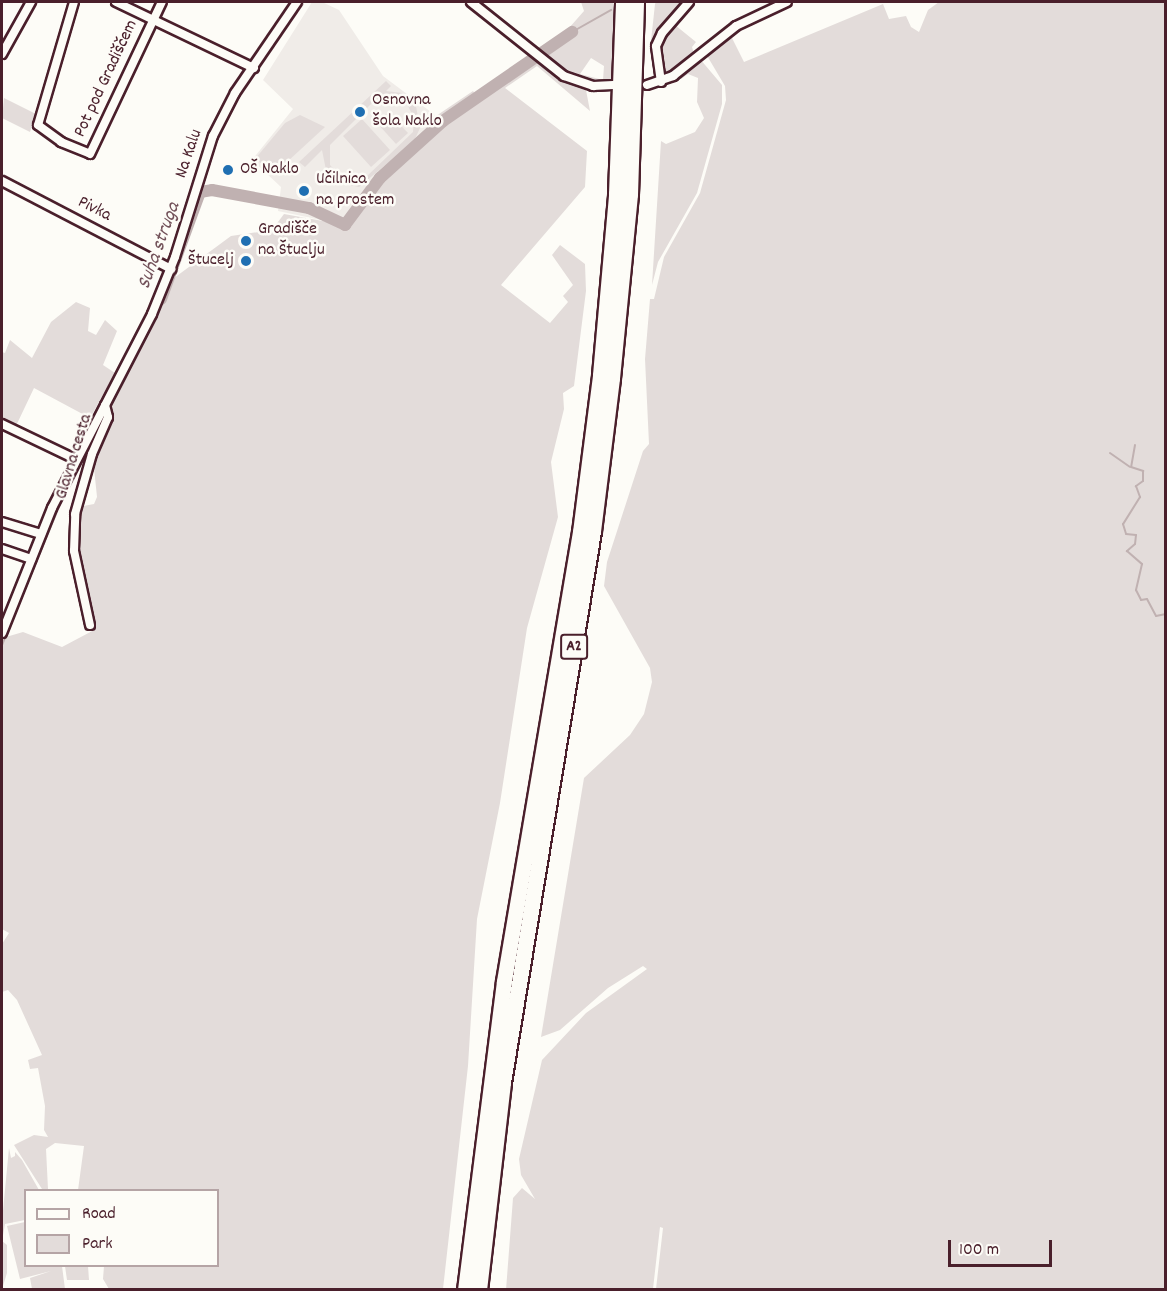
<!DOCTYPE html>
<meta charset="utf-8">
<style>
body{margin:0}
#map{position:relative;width:1167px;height:1291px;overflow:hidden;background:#fdfcf7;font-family:Dekko,sans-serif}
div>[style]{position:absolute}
.built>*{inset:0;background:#f0ece8}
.green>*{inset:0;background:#e3dcda}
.stream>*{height:2px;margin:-1px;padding:0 1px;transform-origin:1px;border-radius:1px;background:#c0b1b1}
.river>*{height:12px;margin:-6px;padding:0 6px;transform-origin:6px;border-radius:6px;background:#c0b1b1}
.roads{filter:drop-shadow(2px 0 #4a1f2b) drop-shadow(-2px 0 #4a1f2b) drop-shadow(0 2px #4a1f2b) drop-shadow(0 -2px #4a1f2b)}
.street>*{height:8px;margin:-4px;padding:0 4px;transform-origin:4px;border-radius:4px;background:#fdfcf7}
.highway>*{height:15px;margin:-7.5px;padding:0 7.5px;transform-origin:7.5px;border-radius:7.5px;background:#fdfcf7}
.dots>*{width:16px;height:16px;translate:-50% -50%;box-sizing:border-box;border:3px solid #fdfcf7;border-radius:50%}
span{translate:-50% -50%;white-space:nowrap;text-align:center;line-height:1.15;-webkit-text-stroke:5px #fdfcf7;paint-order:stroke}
.shield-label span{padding:2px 4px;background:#fdfcf7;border:2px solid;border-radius:4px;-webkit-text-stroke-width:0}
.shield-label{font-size:16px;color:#4a1f2b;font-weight:700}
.street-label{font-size:18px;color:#4a1f2b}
.poi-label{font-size:18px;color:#4a1f2b}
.left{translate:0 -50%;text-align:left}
.right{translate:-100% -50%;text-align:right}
.water-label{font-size:20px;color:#73525a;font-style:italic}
.frame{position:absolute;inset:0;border:3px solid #4a1f2b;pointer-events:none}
.legend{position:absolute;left:24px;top:1189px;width:195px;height:78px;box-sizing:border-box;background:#fdfcf7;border:2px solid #b5a4a5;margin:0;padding:8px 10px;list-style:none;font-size:18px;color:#4a1f2b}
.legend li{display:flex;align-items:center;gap:12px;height:30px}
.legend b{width:30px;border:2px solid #b5a4a5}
.scale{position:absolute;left:948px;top:1240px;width:104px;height:27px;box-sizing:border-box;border:3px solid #4a1f2b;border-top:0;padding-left:8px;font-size:18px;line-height:21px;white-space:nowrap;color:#4a1f2b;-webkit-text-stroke:4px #fdfcf7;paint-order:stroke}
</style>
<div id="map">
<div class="built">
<div style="clip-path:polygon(312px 2px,322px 2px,339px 10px,383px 76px,443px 121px,380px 178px,345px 225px,278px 211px,281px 187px,252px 160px,293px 109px,263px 80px)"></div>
</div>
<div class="green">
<div style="clip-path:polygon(evenodd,581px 2px,613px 2px,613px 82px,573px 76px,545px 54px,570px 37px,569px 28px,584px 11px,581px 2px,591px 58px,604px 66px,603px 80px,580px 74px,591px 58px)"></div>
<div style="clip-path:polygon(656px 2px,685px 2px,651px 41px,655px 4px)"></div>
<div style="clip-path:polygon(939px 2px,1165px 2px,1165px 1289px,656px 1289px,663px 1228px,660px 1227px,653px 1289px,506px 1290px,513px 1198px,522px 1188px,535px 1199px,521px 1175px,519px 1159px,542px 1060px,586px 1013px,647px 969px,643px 966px,608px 988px,560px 1030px,541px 1037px,584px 778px,630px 735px,644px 714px,652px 682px,650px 668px,604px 586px,607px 562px,643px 451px,649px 444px,645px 359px,650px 299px,654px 299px,664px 257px,700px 193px,726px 100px,725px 86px,706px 54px,730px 34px,744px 62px,883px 4px,889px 19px,906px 16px,911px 27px,919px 32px,928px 10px)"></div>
<div style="clip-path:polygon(675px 25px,696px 42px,692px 47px,694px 54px,666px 74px,659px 55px,661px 43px)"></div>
<div style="clip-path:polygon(700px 59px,722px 85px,722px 104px,697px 193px,658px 262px,652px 285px,661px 141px,666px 144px,695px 132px,704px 118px,697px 102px,698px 78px,688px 74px,681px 79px,677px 77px)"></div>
<div style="clip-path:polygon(539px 60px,568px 83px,586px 90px,590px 111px,537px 66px,505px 88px,587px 151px,585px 187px,501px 285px,550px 323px,568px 302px,563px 296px,573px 285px,552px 255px,560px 245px,585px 264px,586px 291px,574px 386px,563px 393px,564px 409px,551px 462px,558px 517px,527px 628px,500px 803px,477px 919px,468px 1066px,443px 1289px,109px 1289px,103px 1279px,104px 1266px,218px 1266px,218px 1190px,78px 1190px,84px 1146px,55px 1143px,46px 1149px,48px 1189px,42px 1189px,14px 1145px,34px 1135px,48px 1137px,44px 1130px,45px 1106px,38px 1068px,30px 1069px,28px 1060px,42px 1055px,17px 1000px,8px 990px,2px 992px,2px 944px,9px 933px,2px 929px,2px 644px,6px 637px,23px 632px,62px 647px,96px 629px,79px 582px,78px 507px,94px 504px,97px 497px,94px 468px,115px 395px,170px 281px,231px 236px,272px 230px,284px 214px,345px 225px,380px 178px,442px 121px,436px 116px,473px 91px,476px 95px,466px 106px)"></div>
<div style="clip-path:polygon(evenodd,386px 81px,391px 86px,386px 91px,402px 93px,416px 106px,420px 128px,414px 141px,359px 187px,335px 182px,326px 170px,322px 150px,305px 167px,299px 162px,386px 81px,384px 97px,398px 98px,408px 106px,414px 118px,413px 132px,365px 178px,342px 178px,330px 165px,330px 145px,375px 100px,384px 97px)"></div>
<div style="clip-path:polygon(4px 98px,36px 114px,30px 132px,2px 118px)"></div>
<div style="clip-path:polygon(388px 112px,408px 133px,396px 144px,377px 123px)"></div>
<div style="clip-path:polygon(300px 115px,325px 127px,275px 173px,255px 159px,285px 123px)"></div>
<div style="clip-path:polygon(362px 119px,390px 150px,371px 167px,343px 136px)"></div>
<div style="clip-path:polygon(76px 302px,90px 308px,88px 331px,96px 335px,105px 320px,117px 331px,103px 365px,115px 373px,90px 418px,34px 388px,15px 428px,2px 421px,2px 352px,5px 353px,10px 340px,32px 358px,51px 322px)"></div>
<div style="clip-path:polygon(9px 1148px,11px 1158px,15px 1156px,15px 1152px,22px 1160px,39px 1190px,26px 1190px,25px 1220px,5px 1224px,2px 1241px,7px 1245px,7px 1273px,2px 1289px,2px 1221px)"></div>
<div style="clip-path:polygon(25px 1222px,26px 1266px,62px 1266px,65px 1289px,32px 1289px,30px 1278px,51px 1271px,20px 1279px,7px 1226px)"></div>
<div style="clip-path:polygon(65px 1266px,88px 1266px,89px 1280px,67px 1280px)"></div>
</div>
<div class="stream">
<div style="left:572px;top:32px;width:45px;rotate:-29.4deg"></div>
<div style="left:1135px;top:445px;width:22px;rotate:100deg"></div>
<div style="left:1131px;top:467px;width:13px;rotate:18deg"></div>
<div style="left:1143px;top:471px;width:10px;rotate:90deg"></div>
<div style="left:1143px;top:481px;width:9px;rotate:144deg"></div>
<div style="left:1136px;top:486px;width:12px;rotate:70deg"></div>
<div style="left:1140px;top:497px;width:32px;rotate:122deg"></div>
<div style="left:1123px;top:524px;width:10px;rotate:73deg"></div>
<div style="left:1126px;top:534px;width:10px;rotate:6deg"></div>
<div style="left:1136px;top:535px;width:9px;rotate:96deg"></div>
<div style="left:1135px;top:544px;width:11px;rotate:139deg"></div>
<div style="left:1127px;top:551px;width:20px;rotate:41deg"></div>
<div style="left:1142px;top:564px;width:27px;rotate:103deg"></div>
<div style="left:1136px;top:590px;width:11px;rotate:63deg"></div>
<div style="left:1141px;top:600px;width:6px;rotate:-9deg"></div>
<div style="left:1147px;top:599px;width:19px;rotate:62deg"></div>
<div style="left:1156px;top:616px;width:10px;rotate:-11deg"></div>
<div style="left:1110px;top:453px;width:24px;rotate:35deg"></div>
<div style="left:2px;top:645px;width:171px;rotate:-67.6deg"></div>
</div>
<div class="river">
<div style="left:161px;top:299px;width:114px;rotate:-70deg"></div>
<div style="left:200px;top:192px;width:12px;rotate:-9deg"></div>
<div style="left:212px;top:190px;width:99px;rotate:10.5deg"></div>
<div style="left:309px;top:208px;width:40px;rotate:25deg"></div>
<div style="left:345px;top:225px;width:59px;rotate:-53.3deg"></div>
<div style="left:380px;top:178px;width:85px;rotate:-42.1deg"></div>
<div style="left:443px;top:121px;width:157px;rotate:-34.6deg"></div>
</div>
<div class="roads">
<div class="street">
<div style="left:74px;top:2px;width:128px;rotate:106.3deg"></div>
<div style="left:38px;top:125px;width:29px;rotate:36deg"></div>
<div style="left:61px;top:142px;width:31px;rotate:22deg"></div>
<div style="left:90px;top:154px;width:168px;rotate:-64.7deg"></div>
<div style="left:116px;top:2px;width:153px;rotate:25.6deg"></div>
<div style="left:471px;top:2px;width:119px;rotate:38.5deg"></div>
<div style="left:564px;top:76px;width:31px;rotate:19deg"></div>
<div style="left:593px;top:86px;width:20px;rotate:-3deg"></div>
<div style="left:2px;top:54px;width:60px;rotate:-60.9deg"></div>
<div style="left:661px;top:82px;width:36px;rotate:-98deg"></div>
<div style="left:656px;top:46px;width:14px;rotate:-65deg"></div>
<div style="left:662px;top:33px;width:41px;rotate:-48.9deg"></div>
<div style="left:647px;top:85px;width:28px;rotate:-19deg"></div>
<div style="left:673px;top:76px;width:80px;rotate:-38.4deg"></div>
<div style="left:736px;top:26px;width:56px;rotate:-25.2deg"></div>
<div style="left:2px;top:181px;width:191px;rotate:27.5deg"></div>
<div style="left:2px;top:424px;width:81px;rotate:25.6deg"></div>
<div style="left:2px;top:522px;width:41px;rotate:17.1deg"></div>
<div style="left:2px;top:549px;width:31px;rotate:19deg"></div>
<div style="left:90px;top:625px;width:76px;rotate:-102.2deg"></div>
<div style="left:74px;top:551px;width:37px;rotate:-88deg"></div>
<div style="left:75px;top:514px;width:62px;rotate:-74.2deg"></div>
<div style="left:92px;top:454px;width:40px;rotate:-66.6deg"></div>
<div style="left:108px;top:417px;width:12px;rotate:-104deg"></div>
<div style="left:2px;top:633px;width:135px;rotate:-68.2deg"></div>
<div style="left:52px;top:508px;width:218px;rotate:-62.7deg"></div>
<div style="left:152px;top:314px;width:61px;rotate:-68deg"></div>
<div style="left:175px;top:257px;width:127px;rotate:-72.6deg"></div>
<div style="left:213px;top:136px;width:48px;rotate:-62.9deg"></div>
<div style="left:235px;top:93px;width:110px;rotate:-55.7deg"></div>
</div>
<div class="highway">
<div style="left:465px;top:1290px;width:311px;rotate:-82.8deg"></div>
<div style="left:504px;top:981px;width:455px;rotate:-80.4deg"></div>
<div style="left:580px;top:532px;width:158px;rotate:-82.7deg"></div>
<div style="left:600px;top:375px;width:182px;rotate:-84.9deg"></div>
<div style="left:616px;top:194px;width:192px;rotate:-87.9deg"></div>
<div style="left:479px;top:1290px;width:209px;rotate:-83.4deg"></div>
<div style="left:503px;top:1082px;width:558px;rotate:-80.72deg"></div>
<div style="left:593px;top:531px;width:154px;rotate:-82.9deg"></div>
<div style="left:612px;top:378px;width:185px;rotate:-84.4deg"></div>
<div style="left:630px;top:194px;width:192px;rotate:-88.2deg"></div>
</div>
</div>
<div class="dots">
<div style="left:360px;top:112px;background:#1f6fb2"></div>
<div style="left:228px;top:170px;background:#1f6fb2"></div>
<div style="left:304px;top:191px;background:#1f6fb2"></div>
<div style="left:246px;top:241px;background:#1f6fb2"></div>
<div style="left:246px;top:261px;background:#1f6fb2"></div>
</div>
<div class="shield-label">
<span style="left:574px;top:647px">A2</span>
</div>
<div class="street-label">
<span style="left:107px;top:79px;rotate:-65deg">Pot pod Gradiščem</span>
<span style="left:190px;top:154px;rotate:-71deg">Na Kalu</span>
<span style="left:94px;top:210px;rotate:27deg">Pivka</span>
<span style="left:75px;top:457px;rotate:-73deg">Glavna cesta</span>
</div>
<div class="poi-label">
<span class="left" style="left:372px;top:112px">Osnovna<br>šola Naklo</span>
<span class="left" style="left:240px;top:170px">OŠ Naklo</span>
<span class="left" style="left:316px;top:191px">Učilnica<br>na prostem</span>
<span class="left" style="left:258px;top:241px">Gradišče<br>na Štuclju</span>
<span class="right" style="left:234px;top:261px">Štucelj</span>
</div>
<div class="water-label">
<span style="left:160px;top:246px;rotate:-70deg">Suha struga</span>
</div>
<div class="frame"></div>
<ul class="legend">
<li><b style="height:8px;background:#fdfcf7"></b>Road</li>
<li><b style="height:16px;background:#e3dcda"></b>Park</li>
</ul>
<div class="scale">100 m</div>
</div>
